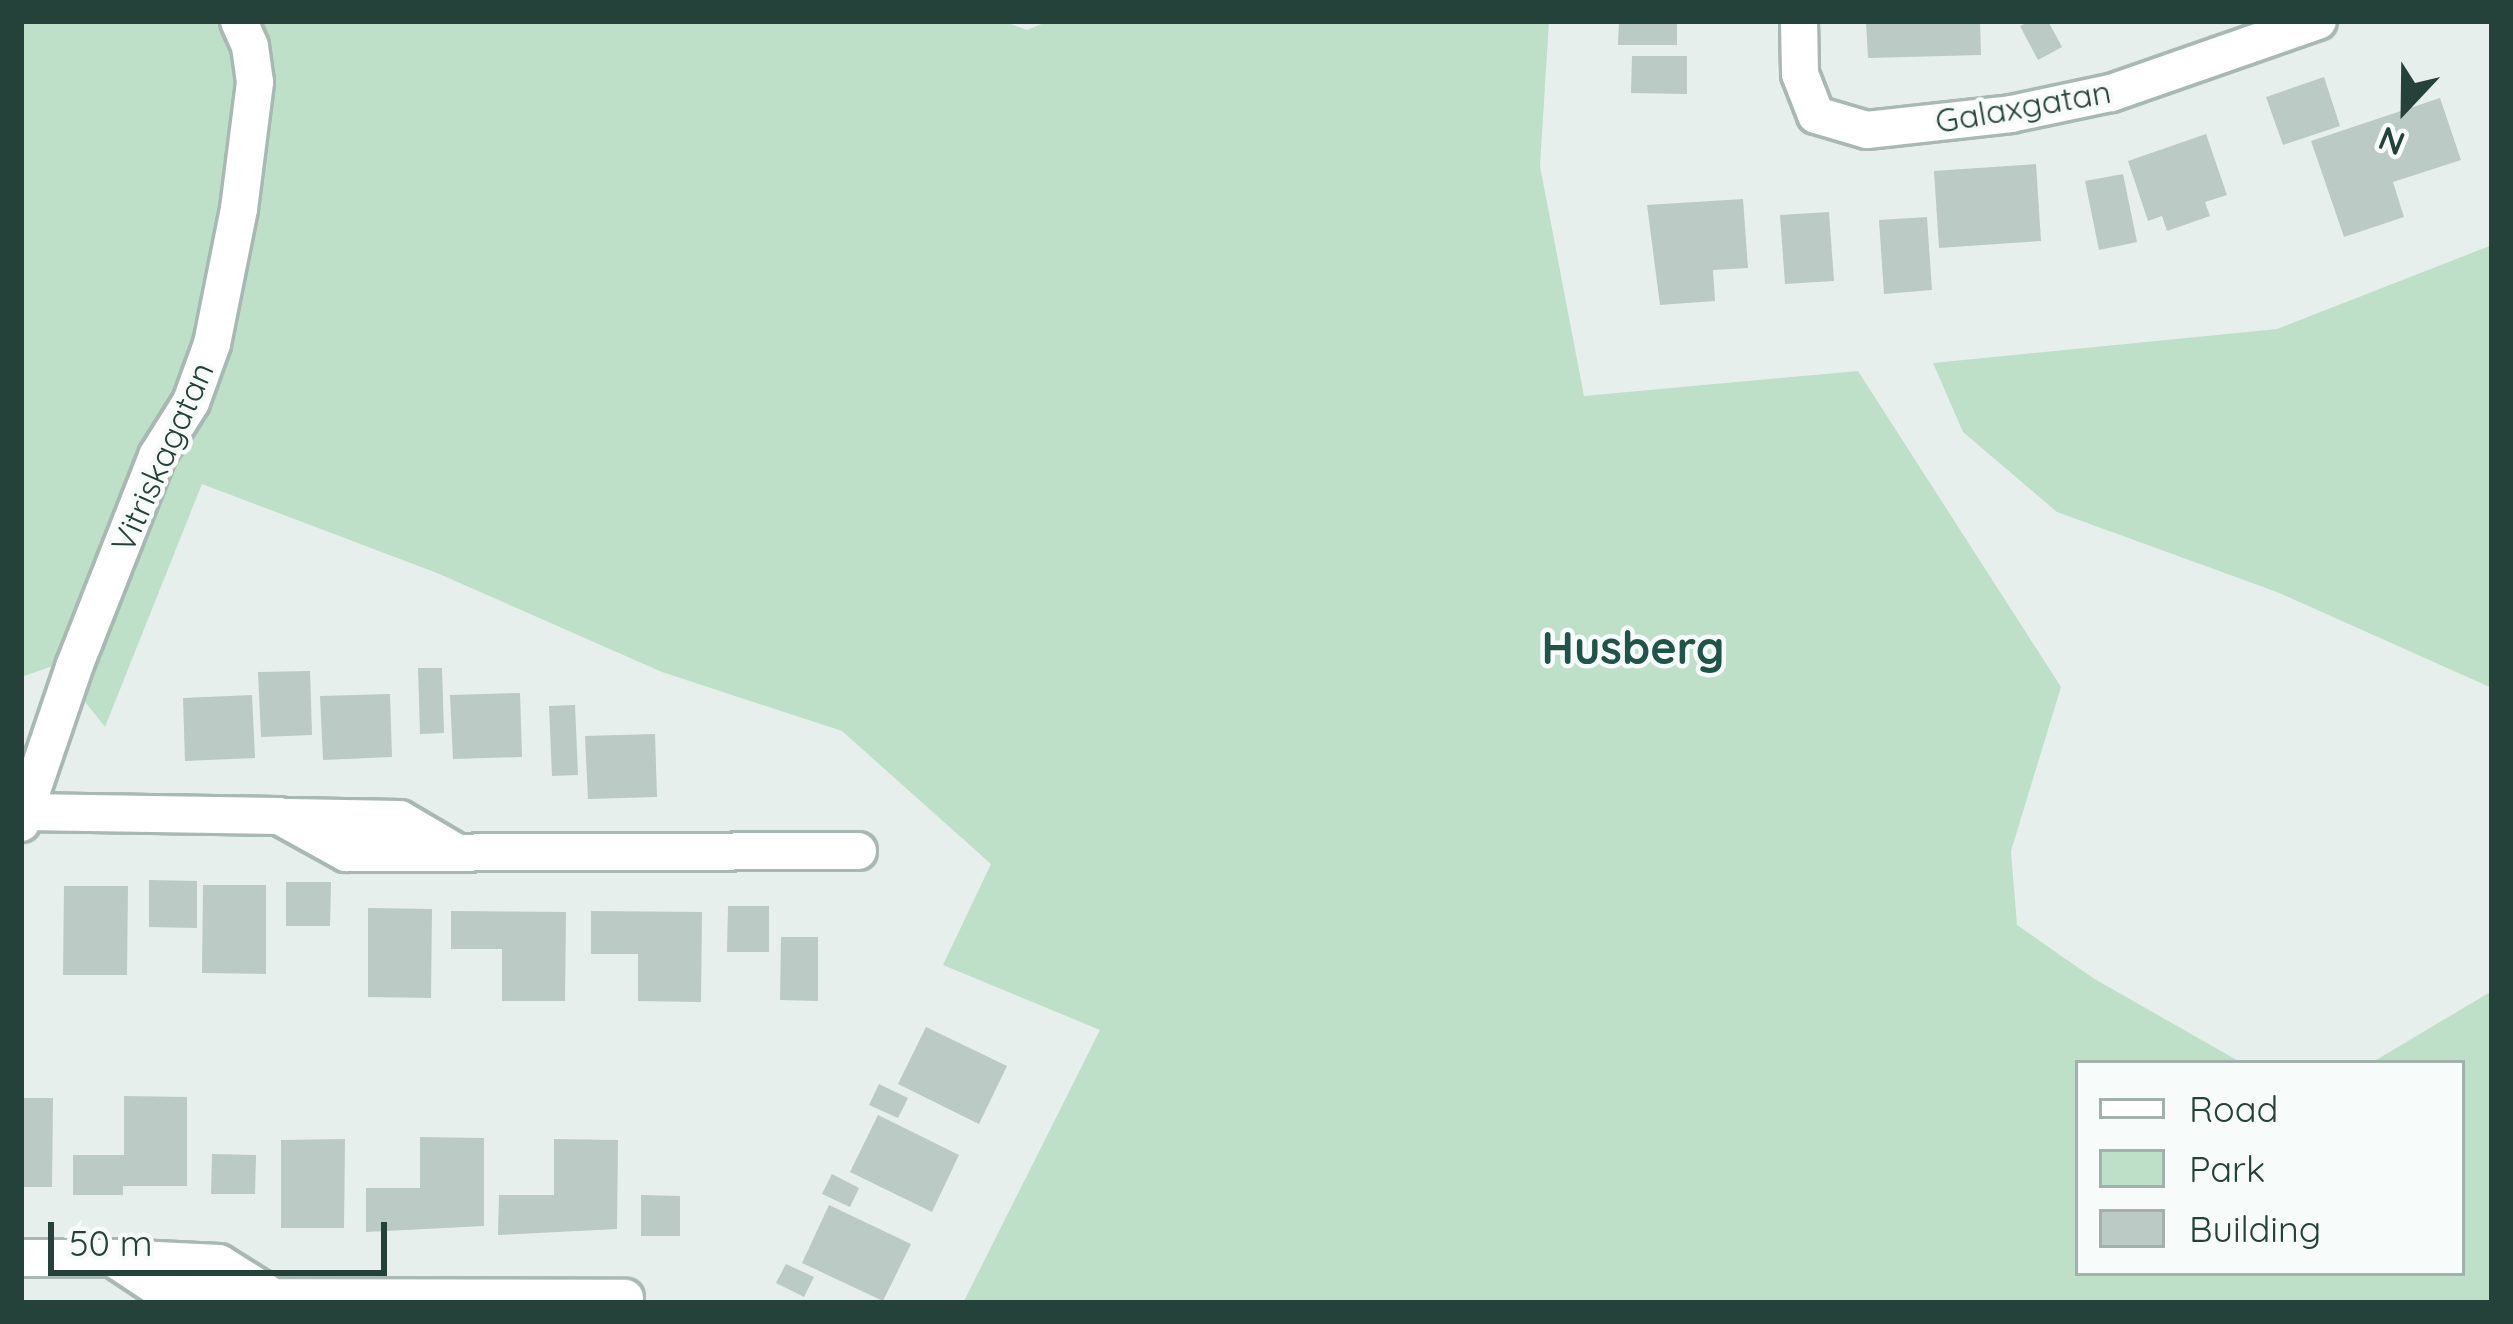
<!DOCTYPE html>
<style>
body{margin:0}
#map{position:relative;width:2513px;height:1324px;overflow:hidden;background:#e6efeb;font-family:Quicksand,sans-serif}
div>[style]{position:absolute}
.green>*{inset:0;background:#bfe0c8}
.building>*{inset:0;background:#bbcac4}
.roads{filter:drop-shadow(3px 0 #a8b8b2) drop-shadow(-3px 0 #a8b8b2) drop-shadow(0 3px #a8b8b2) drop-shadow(0 -3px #a8b8b2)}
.minor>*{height:36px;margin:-18px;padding:0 18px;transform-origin:18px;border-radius:18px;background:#fff}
span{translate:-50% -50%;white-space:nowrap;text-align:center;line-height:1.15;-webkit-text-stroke:9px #f7fbf9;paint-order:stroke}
.street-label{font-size:33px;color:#24423a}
.district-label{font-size:45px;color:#1f5548;font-weight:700}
.frame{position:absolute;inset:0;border:24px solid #24423a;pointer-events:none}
.legend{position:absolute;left:2075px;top:1060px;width:390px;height:216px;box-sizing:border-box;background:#f7fbf9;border:3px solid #a3b1ad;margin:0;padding:15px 21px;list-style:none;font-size:36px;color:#24423a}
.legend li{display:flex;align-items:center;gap:24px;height:60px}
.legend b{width:60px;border:3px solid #a3b1ad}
.north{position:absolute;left:2345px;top:48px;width:120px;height:120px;-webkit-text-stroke:9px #f7fbf9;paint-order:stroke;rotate:202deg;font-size:33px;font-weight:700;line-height:48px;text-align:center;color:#24423a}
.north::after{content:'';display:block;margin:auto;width:42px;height:54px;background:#24423a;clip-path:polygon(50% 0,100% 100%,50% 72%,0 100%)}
.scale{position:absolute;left:48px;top:1222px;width:339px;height:54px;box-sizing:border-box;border:6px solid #24423a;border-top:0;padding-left:15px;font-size:36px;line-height:42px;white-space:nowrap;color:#24423a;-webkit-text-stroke:9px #f7fbf9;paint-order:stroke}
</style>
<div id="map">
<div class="green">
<div style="clip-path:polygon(21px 21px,1002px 21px,1027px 30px,1049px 21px,1549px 21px,1540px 166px,1584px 396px,1858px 371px,2061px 687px,2011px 851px,2017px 925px,2093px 978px,2242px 1063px,2078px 1063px,2078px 1273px,2462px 1273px,2462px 1063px,2371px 1063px,2492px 991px,2492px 1303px,963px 1303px,1100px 1030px,943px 965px,991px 864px,842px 731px,662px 672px,437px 573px,202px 484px,105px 727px,56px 665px,21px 677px)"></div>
<div style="clip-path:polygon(2492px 245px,2492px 688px,2277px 592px,2057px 512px,1963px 432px,1933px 363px,2277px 329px)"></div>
</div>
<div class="building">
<div style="clip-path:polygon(1619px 21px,1677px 21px,1677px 45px,1618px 45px)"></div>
<div style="clip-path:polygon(1866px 21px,1980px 21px,1981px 55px,1868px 58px)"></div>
<div style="clip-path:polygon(2031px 21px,2048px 21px,2062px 47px,2038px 60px,2020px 26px)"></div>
<div style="clip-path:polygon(1632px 56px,1687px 56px,1687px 94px,1631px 93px)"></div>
<div style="clip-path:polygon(2324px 77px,2340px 126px,2283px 145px,2266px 97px)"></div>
<div style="clip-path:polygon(2440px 98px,2461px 160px,2393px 182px,2404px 217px,2344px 237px,2311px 141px)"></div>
<div style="clip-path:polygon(2206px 134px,2227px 195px,2205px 202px,2210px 216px,2167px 231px,2162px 216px,2148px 221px,2128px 161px)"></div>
<div style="clip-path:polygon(2036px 164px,2041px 241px,1939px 248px,1934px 171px)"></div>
<div style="clip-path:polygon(2123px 174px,2137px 242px,2099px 250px,2085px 181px)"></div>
<div style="clip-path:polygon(1743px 199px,1748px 268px,1713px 270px,1715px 301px,1660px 305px,1647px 205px)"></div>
<div style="clip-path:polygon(1829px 212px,1834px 281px,1785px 284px,1780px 215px)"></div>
<div style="clip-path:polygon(1927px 217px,1932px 290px,1884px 294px,1879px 220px)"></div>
<div style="clip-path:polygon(418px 668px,442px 668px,444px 733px,420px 734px)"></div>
<div style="clip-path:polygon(310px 671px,312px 735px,261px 737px,258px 672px)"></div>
<div style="clip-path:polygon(520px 693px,522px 757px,453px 759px,450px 695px)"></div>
<div style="clip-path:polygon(390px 694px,392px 757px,323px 760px,320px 696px)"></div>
<div style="clip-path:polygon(252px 695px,255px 758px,185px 761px,183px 698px)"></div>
<div style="clip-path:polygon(575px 705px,578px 775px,552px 776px,549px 706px)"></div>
<div style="clip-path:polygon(655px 734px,657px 797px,588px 799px,585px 736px)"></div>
<div style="clip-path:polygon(149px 880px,197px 881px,197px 928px,149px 927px)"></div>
<div style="clip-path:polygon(286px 882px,331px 882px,330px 926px,286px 926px)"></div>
<div style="clip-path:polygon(203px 885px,266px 885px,266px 974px,202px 973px)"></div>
<div style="clip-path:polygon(64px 886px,128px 886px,127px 975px,63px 975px)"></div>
<div style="clip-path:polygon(728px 906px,769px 906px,769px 952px,727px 952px)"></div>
<div style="clip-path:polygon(368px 908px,432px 909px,431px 998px,368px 997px)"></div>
<div style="clip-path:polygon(451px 911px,566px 912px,565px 1001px,502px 1001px,502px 949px,451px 949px)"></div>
<div style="clip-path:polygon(591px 911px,702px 912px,701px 1002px,638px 1001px,638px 954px,591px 954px)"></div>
<div style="clip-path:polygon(781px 937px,818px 937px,818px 1001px,780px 1000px)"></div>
<div style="clip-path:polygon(926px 1027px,1007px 1066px,979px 1124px,898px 1084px)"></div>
<div style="clip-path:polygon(879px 1084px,908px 1098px,898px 1118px,869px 1105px)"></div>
<div style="clip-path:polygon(124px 1096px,187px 1097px,187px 1186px,123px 1186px,123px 1195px,73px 1195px,73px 1155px,124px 1155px)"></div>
<div style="clip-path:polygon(21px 1098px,53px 1098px,52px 1187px,21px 1187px)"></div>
<div style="clip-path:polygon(878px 1115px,959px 1155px,932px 1212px,850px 1172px)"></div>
<div style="clip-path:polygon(420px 1137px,484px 1138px,484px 1226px,366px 1232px,366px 1188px,420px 1188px)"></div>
<div style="clip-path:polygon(345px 1139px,344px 1228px,281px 1228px,281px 1140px)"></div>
<div style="clip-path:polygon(554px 1139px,618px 1140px,617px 1229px,498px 1235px,499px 1195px,554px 1195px)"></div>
<div style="clip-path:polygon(212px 1154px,256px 1155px,255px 1194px,211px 1194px)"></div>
<div style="clip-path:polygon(832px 1174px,859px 1188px,850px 1207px,822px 1194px)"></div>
<div style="clip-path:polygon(641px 1195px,680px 1196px,680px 1236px,641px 1236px)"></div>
<div style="clip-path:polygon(829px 1205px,911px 1244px,883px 1301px,802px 1263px)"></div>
<div style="clip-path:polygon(786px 1264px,814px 1277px,804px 1297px,776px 1283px)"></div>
</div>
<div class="roads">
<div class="minor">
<div style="left:1799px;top:21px;width:53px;rotate:88.9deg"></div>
<div style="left:1800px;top:74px;width:44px;rotate:68.7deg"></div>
<div style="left:1816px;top:115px;width:53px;rotate:16.4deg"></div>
<div style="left:1867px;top:130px;width:145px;rotate:-6.3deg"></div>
<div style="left:2011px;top:114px;width:102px;rotate:-11.9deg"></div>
<div style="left:2111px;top:93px;width:219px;rotate:-19.2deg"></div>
<div style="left:25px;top:812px;width:254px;rotate:0.9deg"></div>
<div style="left:279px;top:816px;width:77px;rotate:28.9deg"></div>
<div style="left:346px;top:853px;width:512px;rotate:-0.22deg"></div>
<div style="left:289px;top:817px;width:111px;rotate:1deg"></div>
<div style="left:400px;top:819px;width:67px;rotate:30.4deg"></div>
<div style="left:21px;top:823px;width:165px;rotate:-71.2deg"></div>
<div style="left:74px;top:667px;width:227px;rotate:-68.5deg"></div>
<div style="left:157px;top:456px;width:64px;rotate:-57.8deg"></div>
<div style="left:191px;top:402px;width:62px;rotate:-70.1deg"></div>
<div style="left:212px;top:344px;width:138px;rotate:-78.7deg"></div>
<div style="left:239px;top:209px;width:128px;rotate:-82.8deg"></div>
<div style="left:255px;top:82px;width:36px;rotate:-98deg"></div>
<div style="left:250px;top:46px;width:27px;rotate:-114deg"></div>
<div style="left:21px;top:1258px;width:92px"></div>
<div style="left:113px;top:1258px;width:71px;rotate:33.5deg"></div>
<div style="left:172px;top:1297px;width:453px;rotate:0.1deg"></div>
<div style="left:116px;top:1258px;width:103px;rotate:2.8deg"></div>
<div style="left:219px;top:1263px;width:64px;rotate:32.2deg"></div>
</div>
</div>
<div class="street-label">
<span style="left:2023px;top:106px;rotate:-10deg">Galaxgatan</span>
<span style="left:162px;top:457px;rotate:-66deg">Vitriskagatan</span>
</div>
<div class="district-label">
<span style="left:1633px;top:648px">Husberg</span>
</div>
<div class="frame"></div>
<ul class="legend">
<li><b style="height:15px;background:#fff"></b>Road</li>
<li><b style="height:33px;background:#bfe0c8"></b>Park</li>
<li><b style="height:33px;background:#bbcac4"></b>Building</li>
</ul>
<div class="north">N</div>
<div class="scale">50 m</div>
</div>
